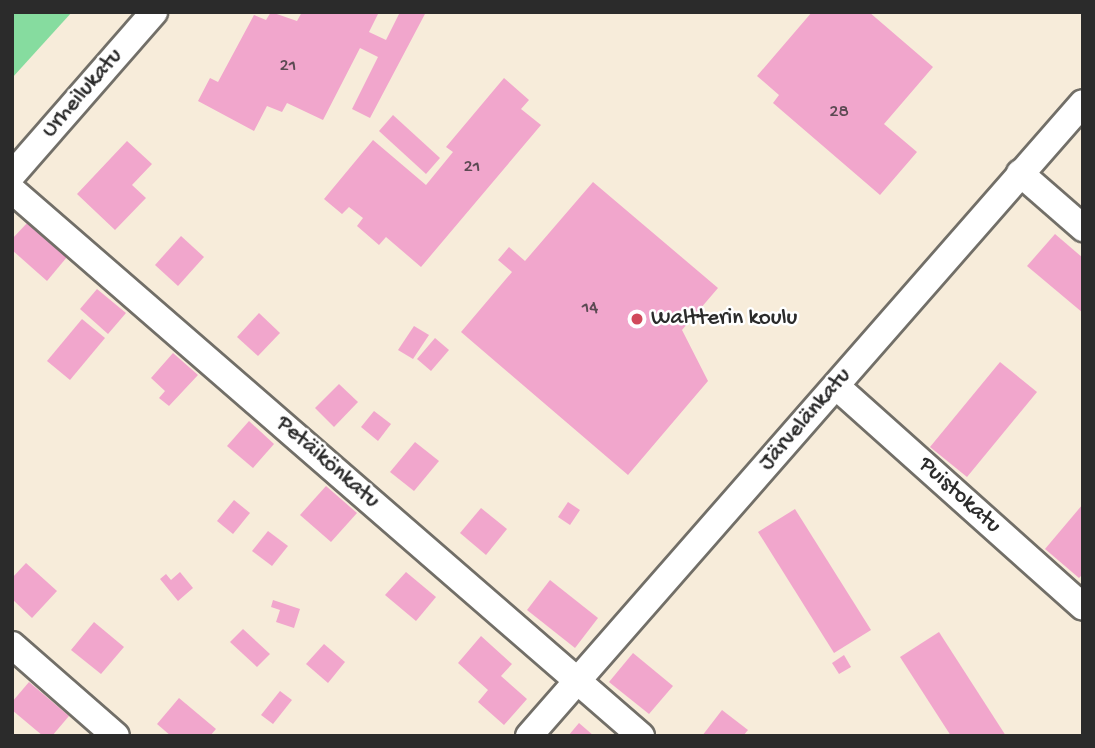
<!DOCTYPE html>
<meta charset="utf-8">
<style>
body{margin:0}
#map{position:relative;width:1095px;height:748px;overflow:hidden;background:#f7ecda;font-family:"Gochi Hand",sans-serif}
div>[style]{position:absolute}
.green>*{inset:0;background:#86dc9f}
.building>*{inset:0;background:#f1a6cc}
.roads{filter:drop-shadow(2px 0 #726f68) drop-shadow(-2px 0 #726f68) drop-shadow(0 2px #726f68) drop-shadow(0 -2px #726f68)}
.street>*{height:26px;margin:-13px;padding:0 13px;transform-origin:13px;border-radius:13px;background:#fff}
.dots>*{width:19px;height:19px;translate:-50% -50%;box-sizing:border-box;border:4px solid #fff;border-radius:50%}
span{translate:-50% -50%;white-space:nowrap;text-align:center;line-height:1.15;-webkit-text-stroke:5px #fff;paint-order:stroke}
.number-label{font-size:19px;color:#5c4a53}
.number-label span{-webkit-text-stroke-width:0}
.street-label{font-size:23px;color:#2b2b2b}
.poi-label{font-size:23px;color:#2b2b2b}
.left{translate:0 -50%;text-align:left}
.frame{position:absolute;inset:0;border:14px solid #2b2b2b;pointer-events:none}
</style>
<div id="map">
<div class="green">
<div style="clip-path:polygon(12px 12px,72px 12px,12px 78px)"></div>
</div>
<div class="building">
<div style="clip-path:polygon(271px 12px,297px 21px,302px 12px,379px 12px,369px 32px,386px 40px,400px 12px,426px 12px,370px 118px,352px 109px,378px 57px,360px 48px,323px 120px,287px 103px,282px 112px,267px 106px,254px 131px,198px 101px,210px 78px,218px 82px,254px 15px,266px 20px)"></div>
<div style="clip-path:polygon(812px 12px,869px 12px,933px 67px,884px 124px,917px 152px,880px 195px,773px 103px,779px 95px,757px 76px)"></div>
<div style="clip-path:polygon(504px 78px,529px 100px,521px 109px,541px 125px,421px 267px,386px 237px,379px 245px,357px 226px,363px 218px,349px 207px,342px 214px,324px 199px,373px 140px,426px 185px,453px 152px,446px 147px)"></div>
<div style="clip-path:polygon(393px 115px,440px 158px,426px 174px,379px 131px)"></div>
<div style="clip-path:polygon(127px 141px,152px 164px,132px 185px,146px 198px,115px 230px,77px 194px)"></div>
<div style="clip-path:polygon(593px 182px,718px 288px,682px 330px,708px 381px,628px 475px,461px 332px,512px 272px,498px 260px,509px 247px,525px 261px)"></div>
<div style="clip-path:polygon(28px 222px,67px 257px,47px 281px,12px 250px,12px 239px)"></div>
<div style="clip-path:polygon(1055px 234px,1083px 258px,1083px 313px,1027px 266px)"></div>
<div style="clip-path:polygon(181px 236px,204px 257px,178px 286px,155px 265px)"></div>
<div style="clip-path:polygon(97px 289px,126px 313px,108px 334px,80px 309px)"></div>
<div style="clip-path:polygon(259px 313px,280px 333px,258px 356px,237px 337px)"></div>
<div style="clip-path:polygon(82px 319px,105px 338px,70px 380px,47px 361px)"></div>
<div style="clip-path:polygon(414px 326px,429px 335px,413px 359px,398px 350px)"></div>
<div style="clip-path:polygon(435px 338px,449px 350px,431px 371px,417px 359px)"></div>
<div style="clip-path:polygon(173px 353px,198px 375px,169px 406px,159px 398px,165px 391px,151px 378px)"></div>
<div style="clip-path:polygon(1000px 362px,1037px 392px,967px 477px,930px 447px)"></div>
<div style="clip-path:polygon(339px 384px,358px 402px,334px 427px,315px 408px)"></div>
<div style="clip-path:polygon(374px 411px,391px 424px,378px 441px,361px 427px)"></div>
<div style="clip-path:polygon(249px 421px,274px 444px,253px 468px,227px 446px)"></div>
<div style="clip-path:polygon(415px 442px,439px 461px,414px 491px,390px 472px)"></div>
<div style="clip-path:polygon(326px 486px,357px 513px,331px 542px,300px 515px)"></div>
<div style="clip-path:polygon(234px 500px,250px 513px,233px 534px,217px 521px)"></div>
<div style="clip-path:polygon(568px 502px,580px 510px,570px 525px,558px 517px)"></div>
<div style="clip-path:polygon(1083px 504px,1083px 574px,1079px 578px,1045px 549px)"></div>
<div style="clip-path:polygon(481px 508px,507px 529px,486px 555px,460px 533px)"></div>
<div style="clip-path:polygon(795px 509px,871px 630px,834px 653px,758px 532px)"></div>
<div style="clip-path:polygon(268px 531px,288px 546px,272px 566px,252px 551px)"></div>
<div style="clip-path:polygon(26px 563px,57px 591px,32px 618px,12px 599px,12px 578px)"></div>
<div style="clip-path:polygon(180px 572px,193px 588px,178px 601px,160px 579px,166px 574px,171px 580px)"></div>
<div style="clip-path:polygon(406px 572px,436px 597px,416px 621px,385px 595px)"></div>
<div style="clip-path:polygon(550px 580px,598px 618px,575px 648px,527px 610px)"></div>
<div style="clip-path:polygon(273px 600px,300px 609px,294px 628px,276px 622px,280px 610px,271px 607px)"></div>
<div style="clip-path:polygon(94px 622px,124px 647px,101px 674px,71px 650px)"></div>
<div style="clip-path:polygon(243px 629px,270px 654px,257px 667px,230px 642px)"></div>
<div style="clip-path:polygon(939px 632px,1006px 736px,951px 736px,900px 657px)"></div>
<div style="clip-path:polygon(481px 636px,512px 664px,501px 676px,527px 699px,504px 725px,478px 702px,488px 690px,458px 663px)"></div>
<div style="clip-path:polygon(324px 644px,345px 662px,328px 683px,306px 664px)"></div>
<div style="clip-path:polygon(633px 653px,673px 686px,649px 714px,609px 682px)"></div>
<div style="clip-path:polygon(844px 655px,851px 667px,839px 674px,832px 663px)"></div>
<div style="clip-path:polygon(29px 682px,69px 716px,52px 736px,43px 736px,12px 710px,12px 702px)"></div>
<div style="clip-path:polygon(280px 691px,292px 700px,273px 724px,261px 715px)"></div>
<div style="clip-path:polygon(179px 698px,216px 729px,210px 736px,171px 736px,157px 724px)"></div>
<div style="clip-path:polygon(722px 710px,748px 730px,743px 736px,702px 736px)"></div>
<div style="clip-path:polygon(579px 723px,594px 736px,568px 736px)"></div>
</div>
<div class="roads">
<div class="street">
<div style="left:1020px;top:173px;width:84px;rotate:41.1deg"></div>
<div style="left:12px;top:175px;width:216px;rotate:-48.9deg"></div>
<div style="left:12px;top:190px;width:833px;rotate:40.96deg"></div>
<div style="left:836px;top:386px;width:331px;rotate:41.8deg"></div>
<div style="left:12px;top:645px;width:138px;rotate:41.2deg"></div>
<div style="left:529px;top:736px;width:841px;rotate:-48.81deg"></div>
</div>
</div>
<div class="dots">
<div style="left:637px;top:319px;background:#d1495b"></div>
</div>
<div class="number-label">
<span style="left:288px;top:67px">21</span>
<span style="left:839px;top:113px">28</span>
<span style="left:472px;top:168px">21</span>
<span style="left:590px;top:309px">14</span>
</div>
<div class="street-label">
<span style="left:83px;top:94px;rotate:-49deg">Urheilukatu</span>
<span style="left:806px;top:420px;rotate:-49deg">Järvelänkatu</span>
<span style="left:327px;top:463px;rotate:41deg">Petäikönkatu</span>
<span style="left:959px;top:496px;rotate:42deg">Puistokatu</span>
</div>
<div class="poi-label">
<span class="left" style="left:651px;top:319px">Waltterin koulu</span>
</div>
<div class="frame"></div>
</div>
